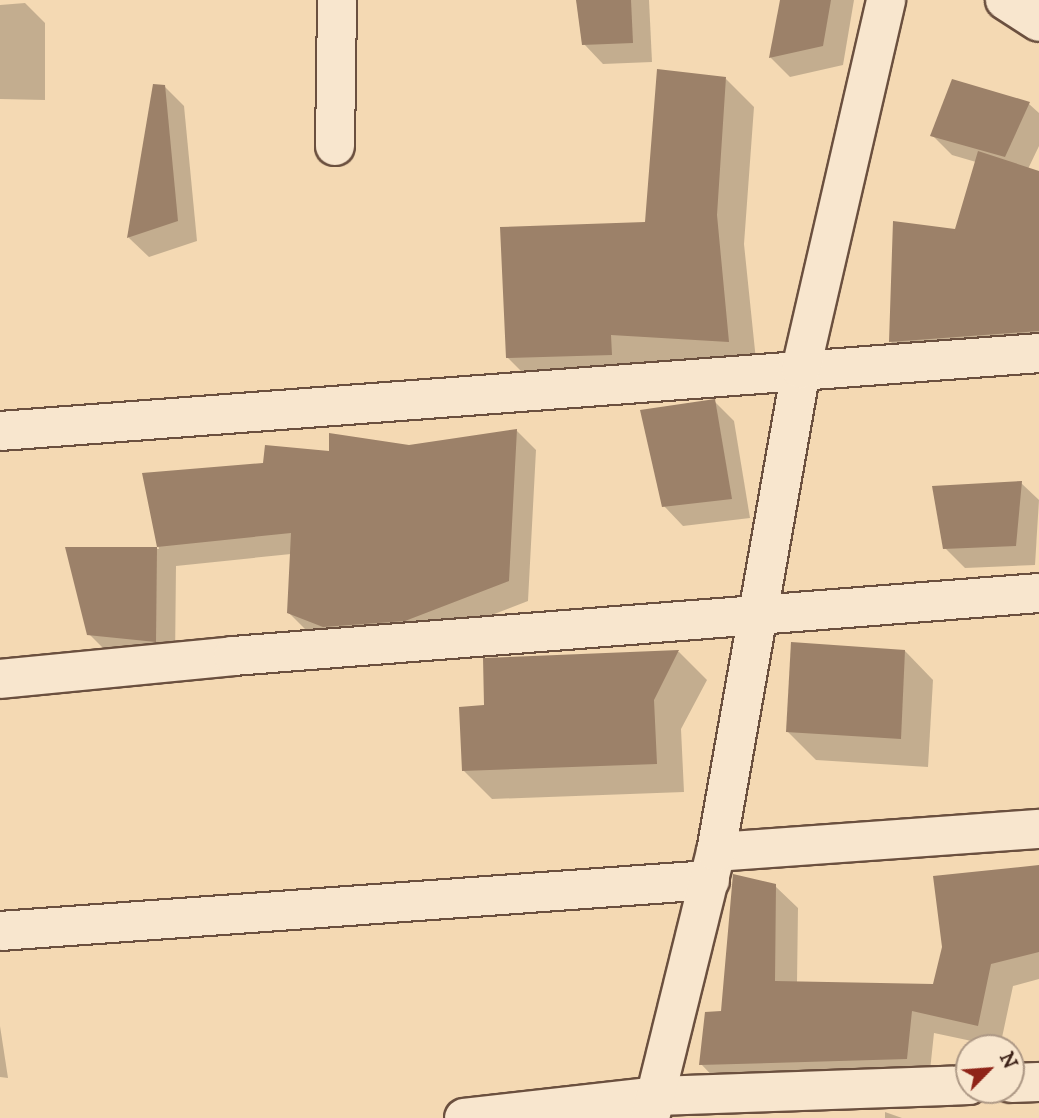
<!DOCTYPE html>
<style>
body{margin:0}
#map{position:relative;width:1039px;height:1118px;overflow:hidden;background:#f4d9b3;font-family:"IM FELL DW Pica",serif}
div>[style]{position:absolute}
.shadow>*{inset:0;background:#0003}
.building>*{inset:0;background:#9c8169}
.roads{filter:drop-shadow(2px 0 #6b503f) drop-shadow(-2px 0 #6b503f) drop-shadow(0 2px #6b503f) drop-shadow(0 -2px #6b503f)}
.street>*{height:38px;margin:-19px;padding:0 19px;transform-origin:19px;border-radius:19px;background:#f8e6ce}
span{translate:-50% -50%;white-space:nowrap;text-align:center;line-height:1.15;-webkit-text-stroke:5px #f8e6ce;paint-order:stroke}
.north{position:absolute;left:955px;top:1034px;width:70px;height:70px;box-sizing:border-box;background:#f8e6ce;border:2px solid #ad9885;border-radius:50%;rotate:65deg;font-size:19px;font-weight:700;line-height:28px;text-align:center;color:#3d2218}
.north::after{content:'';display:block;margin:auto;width:24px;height:32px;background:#8f2418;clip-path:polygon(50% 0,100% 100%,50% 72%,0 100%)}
</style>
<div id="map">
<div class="shadow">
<div style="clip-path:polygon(577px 0,649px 0,652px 62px,603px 64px,584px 44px)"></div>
<div style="clip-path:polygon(781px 0,854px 0,843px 65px,790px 77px,771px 58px)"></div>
<div style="clip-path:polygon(25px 3px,45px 23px,45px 100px,0 99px,0 5px)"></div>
<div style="clip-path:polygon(726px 79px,754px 107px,744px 244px,757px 370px,639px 363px,639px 383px,536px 386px,507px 357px,646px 224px)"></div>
<div style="clip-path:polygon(953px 81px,1029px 104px,1039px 113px,1039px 146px,1028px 169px,1039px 173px,1039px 358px,914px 366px,891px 342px,956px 231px,976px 162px,952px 155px,932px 135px)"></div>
<div style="clip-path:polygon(155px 86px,164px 86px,184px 106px,197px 241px,149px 257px,129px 238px)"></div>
<div style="clip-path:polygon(714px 401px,734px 421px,750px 518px,683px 526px,664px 506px)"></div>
<div style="clip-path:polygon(517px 431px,536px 450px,528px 601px,426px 640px,308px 632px,288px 612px,291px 554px,176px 566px,175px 661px,109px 654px,89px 634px,67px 548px,159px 549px,144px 475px,265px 465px)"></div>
<div style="clip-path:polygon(1021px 483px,1039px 500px,1035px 565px,965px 568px,945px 548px)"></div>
<div style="clip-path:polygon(905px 651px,933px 680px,928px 767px,816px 760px,788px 732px)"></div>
<div style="clip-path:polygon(679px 652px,707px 680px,681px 729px,684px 792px,492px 799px,464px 771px,486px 707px,485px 660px)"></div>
<div style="clip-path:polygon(1039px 867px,1039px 979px,1013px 986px,1000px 1047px,934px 1033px,929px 1080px,723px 1087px,701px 1064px,775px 886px,798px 908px,797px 983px,935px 986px)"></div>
<div style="clip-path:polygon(0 1026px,8px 1078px,0 1077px)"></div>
<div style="clip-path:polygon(885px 1112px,902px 1118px,885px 1118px)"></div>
</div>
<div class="building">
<div style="clip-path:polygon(576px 0,631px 0,633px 43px,582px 45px)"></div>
<div style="clip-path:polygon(780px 0,831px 0,823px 46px,769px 58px)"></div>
<div style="clip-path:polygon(657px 69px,726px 77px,717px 215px,729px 342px,611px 335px,612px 355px,506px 358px,500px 227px,645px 222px)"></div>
<div style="clip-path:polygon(952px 79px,1030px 102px,1005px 157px,930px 136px)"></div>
<div style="clip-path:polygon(153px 84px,165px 85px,178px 221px,127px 238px)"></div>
<div style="clip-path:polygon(978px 151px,1039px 171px,1039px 331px,889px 342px,893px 221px,955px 229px)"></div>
<div style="clip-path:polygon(715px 399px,732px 499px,662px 507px,640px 410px)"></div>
<div style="clip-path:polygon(517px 429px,509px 581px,405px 621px,323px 627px,287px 613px,291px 533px,157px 547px,142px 473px,263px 463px,265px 445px,329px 451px,329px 433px,409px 445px)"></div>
<div style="clip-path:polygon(1022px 481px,1016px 546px,943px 549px,932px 486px)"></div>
<div style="clip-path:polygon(65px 547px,157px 547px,156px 642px,87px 635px)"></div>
<div style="clip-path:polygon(791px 642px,905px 650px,901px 739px,786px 732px)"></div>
<div style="clip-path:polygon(679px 650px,654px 700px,657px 764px,462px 771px,459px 707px,484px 705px,483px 658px)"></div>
<div style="clip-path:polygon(1039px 865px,1039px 952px,991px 964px,978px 1026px,912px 1011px,907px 1059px,699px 1065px,705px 1012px,721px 1011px,733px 874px,776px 884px,775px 981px,933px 984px,942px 947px,933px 876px)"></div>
</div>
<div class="roads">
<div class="street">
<div style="left:1005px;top:0;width:40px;rotate:32.9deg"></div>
<div style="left:335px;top:146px;width:146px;rotate:-89.2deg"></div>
<div style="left:0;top:431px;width:1042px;rotate:-4.29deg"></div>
<div style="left:0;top:679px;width:234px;rotate:-5.6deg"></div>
<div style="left:233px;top:656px;width:808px;rotate:-4.47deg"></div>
<div style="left:716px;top:852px;width:324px;rotate:-4.1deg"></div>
<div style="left:0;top:931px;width:712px;rotate:-4.11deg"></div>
<div style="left:1011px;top:1083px;width:28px;rotate:-2deg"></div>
<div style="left:464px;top:1118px;width:194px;rotate:-6.5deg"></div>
<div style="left:657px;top:1096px;width:312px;rotate:-2deg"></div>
<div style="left:650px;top:1118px;width:274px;rotate:-76.1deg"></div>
<div style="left:716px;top:852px;width:490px;rotate:-80deg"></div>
<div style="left:801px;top:369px;width:379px;rotate:-77deg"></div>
</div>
</div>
<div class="north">N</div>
</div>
